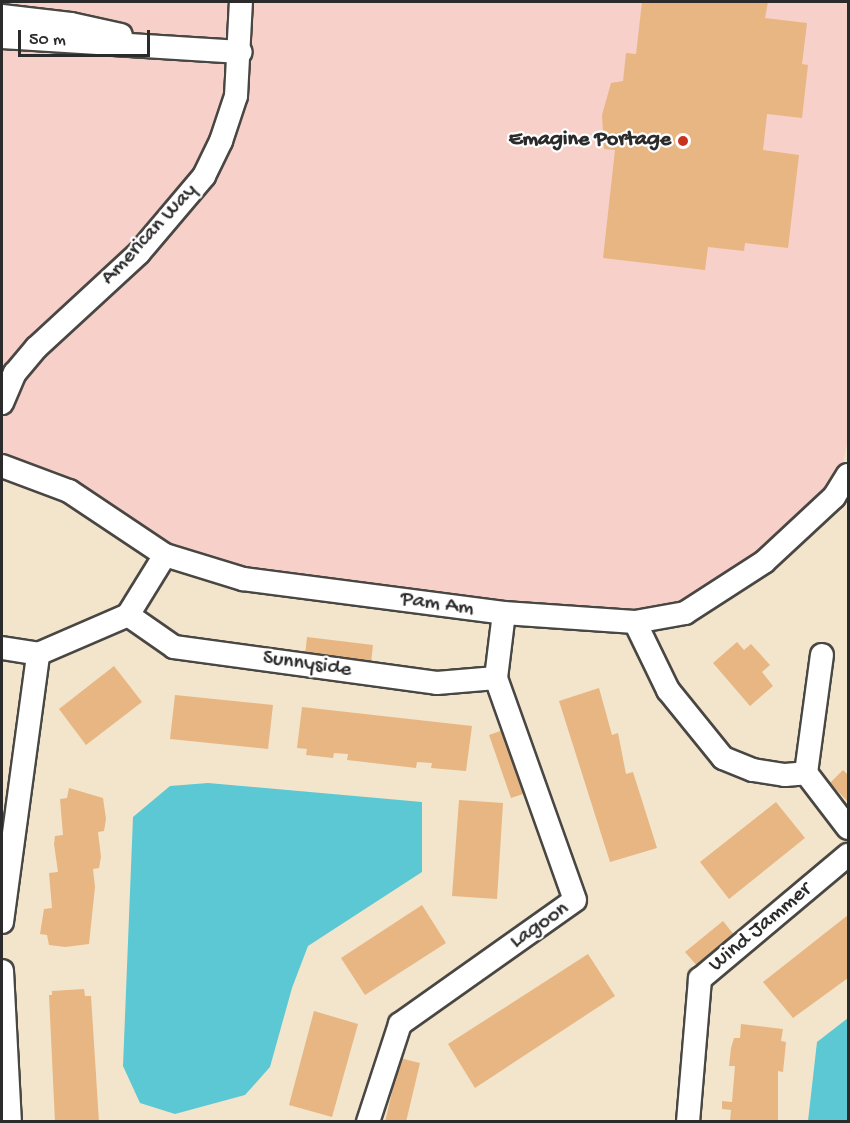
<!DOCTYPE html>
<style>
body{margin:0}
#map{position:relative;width:850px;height:1123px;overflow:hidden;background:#f2e5cb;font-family:"Gochi Hand",sans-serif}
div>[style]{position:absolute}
.built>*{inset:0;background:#f7d0c9}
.water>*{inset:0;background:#5cc8d3}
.building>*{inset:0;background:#e7b683}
.roads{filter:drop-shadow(2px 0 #494743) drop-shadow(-2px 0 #494743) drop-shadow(0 2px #494743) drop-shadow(0 -2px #494743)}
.minor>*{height:22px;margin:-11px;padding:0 11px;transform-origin:11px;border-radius:11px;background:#fff}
.dots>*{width:16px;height:16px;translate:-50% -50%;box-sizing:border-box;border:3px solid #fff;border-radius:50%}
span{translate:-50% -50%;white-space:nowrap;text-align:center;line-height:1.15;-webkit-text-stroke:4.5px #fff;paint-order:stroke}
.poi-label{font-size:22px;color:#2b2b2b;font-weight:700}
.right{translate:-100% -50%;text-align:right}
.street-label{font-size:22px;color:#2b2b2b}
.frame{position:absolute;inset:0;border:3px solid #2b2b2b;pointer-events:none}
.scale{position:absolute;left:18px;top:30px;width:132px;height:27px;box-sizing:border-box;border:3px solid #2b2b2b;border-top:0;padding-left:8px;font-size:18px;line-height:21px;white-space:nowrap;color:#2b2b2b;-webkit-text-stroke:4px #fff;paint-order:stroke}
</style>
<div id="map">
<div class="built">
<div style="clip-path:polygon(2px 2px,848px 2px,848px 439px,841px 474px,829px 491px,760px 553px,683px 605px,634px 612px,515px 604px,251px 572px,169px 549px,59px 472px,2px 457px)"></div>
</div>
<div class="water">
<div style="clip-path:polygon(208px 783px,422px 802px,422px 872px,308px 946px,292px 988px,270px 1067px,245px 1095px,175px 1114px,140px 1103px,123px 1066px,133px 817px,170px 786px)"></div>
<div style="clip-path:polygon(848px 1018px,848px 1121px,808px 1121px,817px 1042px)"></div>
</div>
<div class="building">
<div style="clip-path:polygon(642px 2px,768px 2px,765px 18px,807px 23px,802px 64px,808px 65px,802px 118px,767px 114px,763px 150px,799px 155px,788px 248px,745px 243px,744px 251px,708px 247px,705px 270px,603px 258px,615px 150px,604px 149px,602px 115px,611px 83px,623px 81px,626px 53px,636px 54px)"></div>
<div style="clip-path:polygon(307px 637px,373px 645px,371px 663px,305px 656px)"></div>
<div style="clip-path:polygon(737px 642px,744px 650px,751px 644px,770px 665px,762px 672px,773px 686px,750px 706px,713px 663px)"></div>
<div style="clip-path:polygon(114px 666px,142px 702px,86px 745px,59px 709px)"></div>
<div style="clip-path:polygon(599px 688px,612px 735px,618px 733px,626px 774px,633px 772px,657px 848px,610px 862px,559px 701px)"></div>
<div style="clip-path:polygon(175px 695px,273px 705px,268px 749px,170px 739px)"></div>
<div style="clip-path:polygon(302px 707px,472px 726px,466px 771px,431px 768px,432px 763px,417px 762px,416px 768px,347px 760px,348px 754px,334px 753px,333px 758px,306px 755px,307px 749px,297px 748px)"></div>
<div style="clip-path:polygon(506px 729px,529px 792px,511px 798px,489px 735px)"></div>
<div style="clip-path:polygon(843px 770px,848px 775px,848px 802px,830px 783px)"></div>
<div style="clip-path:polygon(69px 788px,103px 798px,106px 819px,104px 831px,98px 832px,101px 857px,99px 868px,93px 869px,95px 887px,89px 944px,65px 947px,49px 945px,47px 935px,40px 934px,44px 909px,52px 908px,49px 873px,58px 872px,54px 844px,55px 836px,63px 835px,60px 799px,67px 798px)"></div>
<div style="clip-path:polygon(459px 800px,503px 803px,497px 899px,452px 896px)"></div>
<div style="clip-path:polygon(776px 802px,805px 838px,729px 899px,700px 862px)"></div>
<div style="clip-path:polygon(422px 905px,446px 943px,365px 995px,341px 958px)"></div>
<div style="clip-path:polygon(848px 915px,848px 978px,793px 1018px,763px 982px)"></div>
<div style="clip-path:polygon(723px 921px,735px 936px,698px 967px,685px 952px)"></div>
<div style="clip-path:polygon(588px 954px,615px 996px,475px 1088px,448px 1044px)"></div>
<div style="clip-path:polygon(84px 989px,85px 996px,91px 996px,99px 1122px,55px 1122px,49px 995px,52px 995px,52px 991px)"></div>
<div style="clip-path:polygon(314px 1011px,358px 1024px,332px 1117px,289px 1105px)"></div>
<div style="clip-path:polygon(741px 1024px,783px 1029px,781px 1041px,786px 1042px,783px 1072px,778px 1071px,778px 1122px,730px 1122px,731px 1110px,722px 1109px,722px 1101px,732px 1102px,735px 1066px,729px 1066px,731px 1048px,734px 1038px,740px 1038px)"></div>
<div style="clip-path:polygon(400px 1058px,420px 1063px,406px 1122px,385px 1122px)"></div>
</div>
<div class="roads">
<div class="minor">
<div style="left:2px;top:16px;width:69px;rotate:6.6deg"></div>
<div style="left:71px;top:24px;width:51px;rotate:12.4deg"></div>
<div style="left:2px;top:37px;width:239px;rotate:3.6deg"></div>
<div style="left:2px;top:403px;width:33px;rotate:-67deg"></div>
<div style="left:15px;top:373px;width:33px;rotate:-50deg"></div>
<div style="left:36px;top:348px;width:140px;rotate:-42.7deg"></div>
<div style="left:139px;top:253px;width:101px;rotate:-49.8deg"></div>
<div style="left:204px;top:176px;width:39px;rotate:-64deg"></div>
<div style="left:221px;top:141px;width:47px;rotate:-71.6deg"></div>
<div style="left:236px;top:96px;width:94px;rotate:-87deg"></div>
<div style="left:2px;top:466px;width:72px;rotate:20.5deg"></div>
<div style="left:69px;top:491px;width:115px;rotate:33.7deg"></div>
<div style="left:165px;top:555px;width:82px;rotate:17.1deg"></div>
<div style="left:243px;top:579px;width:263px;rotate:7.4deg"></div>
<div style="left:504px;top:613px;width:131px;rotate:3.9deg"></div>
<div style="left:635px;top:622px;width:51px;rotate:-10.2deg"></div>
<div style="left:685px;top:613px;width:94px;rotate:-32.8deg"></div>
<div style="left:764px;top:562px;width:96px;rotate:-42.9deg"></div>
<div style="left:834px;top:497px;width:26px;rotate:-58deg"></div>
<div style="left:128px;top:615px;width:56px;rotate:34.8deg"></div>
<div style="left:174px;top:647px;width:265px;rotate:7.8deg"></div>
<div style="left:437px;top:683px;width:59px;rotate:-4.8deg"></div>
<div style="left:635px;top:622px;width:76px;rotate:64.1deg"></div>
<div style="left:668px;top:690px;width:87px;rotate:51deg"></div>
<div style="left:723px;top:758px;width:32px;rotate:22deg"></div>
<div style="left:753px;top:770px;width:32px;rotate:9deg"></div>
<div style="left:785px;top:775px;width:21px;rotate:-5deg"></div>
<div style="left:806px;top:773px;width:69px;rotate:52.6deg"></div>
<div style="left:2px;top:648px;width:36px;rotate:9deg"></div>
<div style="left:38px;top:654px;width:98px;rotate:-23.4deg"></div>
<div style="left:128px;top:615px;width:70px;rotate:-58.3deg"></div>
<div style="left:806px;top:773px;width:119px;rotate:-82.3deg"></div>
<div style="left:2px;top:922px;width:270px;rotate:-82.3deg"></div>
<div style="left:2px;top:971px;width:151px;rotate:87deg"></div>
<div style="left:368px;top:1122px;width:103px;rotate:-71.9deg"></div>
<div style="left:400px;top:1024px;width:214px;rotate:-35.3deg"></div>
<div style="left:575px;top:900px;width:236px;rotate:-109.6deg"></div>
<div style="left:496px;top:678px;width:65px;rotate:-83deg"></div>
<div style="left:688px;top:1122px;width:144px;rotate:-85.2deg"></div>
<div style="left:700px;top:979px;width:193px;rotate:-40deg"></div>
</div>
</div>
<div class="dots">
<div style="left:683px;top:141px;background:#c8321e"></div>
</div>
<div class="poi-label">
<span class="right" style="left:671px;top:141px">Emagine Portage</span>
</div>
<div class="street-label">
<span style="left:150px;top:235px;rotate:-47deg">American Way</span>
<span style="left:437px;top:605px;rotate:8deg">Pam Am</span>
<span style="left:307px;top:665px;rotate:8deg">Sunnyside</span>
<span style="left:540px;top:926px;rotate:-35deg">Lagoon</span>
<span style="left:761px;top:928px;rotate:-40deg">Wind Jammer</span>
</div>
<div class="frame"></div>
<div class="scale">50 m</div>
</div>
